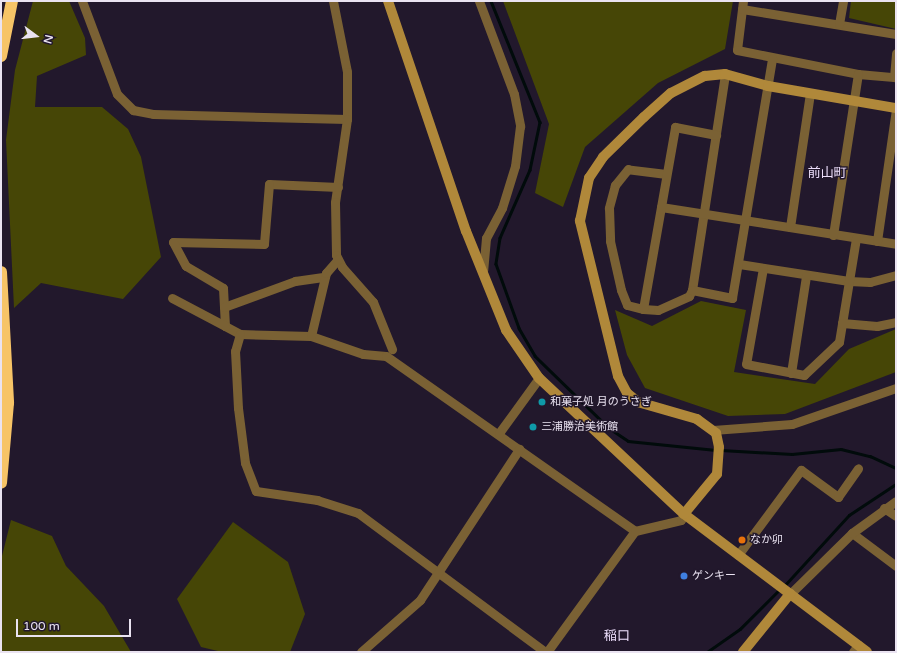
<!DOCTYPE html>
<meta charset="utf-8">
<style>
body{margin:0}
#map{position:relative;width:897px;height:653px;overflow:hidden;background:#22182c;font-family:"Varela Round","Noto Sans JP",sans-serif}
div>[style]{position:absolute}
.green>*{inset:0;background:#464606}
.stream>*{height:2.5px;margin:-1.25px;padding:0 1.25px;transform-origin:1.25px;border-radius:1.25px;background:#010b0b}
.street>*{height:9px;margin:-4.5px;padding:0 4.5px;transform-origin:4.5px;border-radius:4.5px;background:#7a6134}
.secondary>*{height:10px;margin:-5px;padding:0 5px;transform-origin:5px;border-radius:5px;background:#b0883a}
.highway>*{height:12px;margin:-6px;padding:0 6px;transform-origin:6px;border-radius:6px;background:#f7c467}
.dots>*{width:11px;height:11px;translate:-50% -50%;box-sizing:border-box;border:2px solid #22182c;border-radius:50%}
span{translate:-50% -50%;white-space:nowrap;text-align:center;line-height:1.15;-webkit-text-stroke:3px #22182c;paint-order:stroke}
.poi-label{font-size:11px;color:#eae3f1}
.left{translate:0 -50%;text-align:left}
.quarter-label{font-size:13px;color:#ebddfa}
.frame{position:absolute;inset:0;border:2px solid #eae3f1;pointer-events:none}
.north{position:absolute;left:16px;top:16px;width:40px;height:40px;-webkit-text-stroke:3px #22182c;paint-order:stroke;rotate:105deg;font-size:11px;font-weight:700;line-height:16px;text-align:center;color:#eae3f1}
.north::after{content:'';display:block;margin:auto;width:14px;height:18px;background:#eae3f1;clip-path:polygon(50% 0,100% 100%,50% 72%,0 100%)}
.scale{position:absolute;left:16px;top:619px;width:115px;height:18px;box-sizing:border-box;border:2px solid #eae3f1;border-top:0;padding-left:5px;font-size:12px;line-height:14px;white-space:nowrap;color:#eae3f1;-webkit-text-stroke:3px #22182c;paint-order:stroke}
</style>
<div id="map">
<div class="green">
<div style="clip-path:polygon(33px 1px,69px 1px,85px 38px,86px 55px,37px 76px,35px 107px,102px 107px,128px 129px,141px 157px,161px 257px,123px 299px,41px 283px,14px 308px,6px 140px,15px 70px)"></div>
<div style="clip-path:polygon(503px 1px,733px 1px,725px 49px,658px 83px,585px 147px,563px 207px,535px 193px,549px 124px)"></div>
<div style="clip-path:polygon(851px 1px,896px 1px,896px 29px,849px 18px)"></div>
<div style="clip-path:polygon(701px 301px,746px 310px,734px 372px,815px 384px,849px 349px,896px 329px,896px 372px,785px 414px,728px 416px,645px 388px,627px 355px,615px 310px,652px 326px)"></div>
<div style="clip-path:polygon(11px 520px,52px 536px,66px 566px,104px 606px,131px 652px,1px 652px,1px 560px)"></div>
<div style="clip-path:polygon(233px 522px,288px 562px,305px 614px,290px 652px,222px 652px,201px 647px,177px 599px)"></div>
</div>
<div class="stream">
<div style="left:491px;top:1px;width:131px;rotate:68deg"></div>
<div style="left:540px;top:122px;width:49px;rotate:101.8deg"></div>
<div style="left:530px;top:170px;width:74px;rotate:113.8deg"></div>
<div style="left:500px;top:238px;width:26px;rotate:99deg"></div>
<div style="left:496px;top:264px;width:68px;rotate:70.2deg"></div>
<div style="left:519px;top:328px;width:32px;rotate:60deg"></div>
<div style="left:535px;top:356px;width:103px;rotate:44.2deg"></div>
<div style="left:609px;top:428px;width:23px;rotate:34deg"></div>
<div style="left:628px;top:441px;width:88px;rotate:5.8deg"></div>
<div style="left:721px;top:450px;width:71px;rotate:3.2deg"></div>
<div style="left:792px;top:454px;width:49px;rotate:-5.8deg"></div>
<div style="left:841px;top:449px;width:30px;rotate:14deg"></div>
<div style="left:870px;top:456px;width:29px;rotate:25deg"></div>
<div style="left:784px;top:586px;width:96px;rotate:-47.5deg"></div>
<div style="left:849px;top:515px;width:56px;rotate:-33.4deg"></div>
<div style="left:707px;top:652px;width:40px;rotate:-34.9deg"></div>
<div style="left:740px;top:629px;width:57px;rotate:-45deg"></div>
</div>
<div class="street">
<div style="left:82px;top:1px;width:99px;rotate:69.4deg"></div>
<div style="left:117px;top:94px;width:23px;rotate:45deg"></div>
<div style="left:133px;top:110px;width:20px;rotate:11deg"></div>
<div style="left:153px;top:114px;width:194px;rotate:1.5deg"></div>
<div style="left:333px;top:1px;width:72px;rotate:78.8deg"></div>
<div style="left:347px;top:72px;width:47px;rotate:90deg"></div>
<div style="left:347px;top:119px;width:84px;rotate:98.2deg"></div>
<div style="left:335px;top:202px;width:53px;rotate:88.9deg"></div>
<div style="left:336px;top:255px;width:13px;rotate:63deg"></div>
<div style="left:342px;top:267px;width:47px;rotate:48.5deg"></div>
<div style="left:373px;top:302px;width:51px;rotate:68deg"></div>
<div style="left:479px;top:1px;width:99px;rotate:69.4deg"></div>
<div style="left:514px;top:94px;width:33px;rotate:79deg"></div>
<div style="left:520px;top:126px;width:40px;rotate:97.1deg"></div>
<div style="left:515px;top:166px;width:44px;rotate:107.2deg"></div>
<div style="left:502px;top:208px;width:34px;rotate:118deg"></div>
<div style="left:486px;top:238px;width:32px;rotate:95deg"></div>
<div style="left:743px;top:1px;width:49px;rotate:97deg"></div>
<div style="left:737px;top:50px;width:123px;rotate:11.2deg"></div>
<div style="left:858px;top:74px;width:36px;rotate:5deg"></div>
<div style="left:894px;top:77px;width:24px;rotate:-85deg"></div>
<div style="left:742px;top:9px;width:156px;rotate:9.2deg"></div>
<div style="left:839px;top:24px;width:23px;rotate:-80deg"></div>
<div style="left:666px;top:174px;width:38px;rotate:-173deg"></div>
<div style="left:628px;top:169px;width:21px;rotate:129deg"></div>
<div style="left:615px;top:185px;width:24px;rotate:105deg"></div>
<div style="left:609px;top:208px;width:33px;rotate:88deg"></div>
<div style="left:610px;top:241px;width:50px;rotate:77.3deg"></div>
<div style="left:621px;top:290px;width:16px;rotate:68deg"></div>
<div style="left:627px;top:305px;width:16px;rotate:14deg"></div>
<div style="left:643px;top:309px;width:15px;rotate:4deg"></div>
<div style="left:658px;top:310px;width:34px;rotate:-24deg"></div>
<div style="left:689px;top:296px;width:7px;rotate:-63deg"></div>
<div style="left:692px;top:290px;width:219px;rotate:-81.3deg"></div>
<div style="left:338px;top:187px;width:69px;rotate:-177.5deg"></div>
<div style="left:269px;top:184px;width:60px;rotate:94.8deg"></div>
<div style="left:264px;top:244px;width:91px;rotate:-178.7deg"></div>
<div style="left:173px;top:242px;width:27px;rotate:62deg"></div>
<div style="left:186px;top:266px;width:43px;rotate:30.7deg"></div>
<div style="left:223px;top:288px;width:38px;rotate:87deg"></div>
<div style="left:225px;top:326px;width:17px;rotate:28deg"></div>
<div style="left:240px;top:334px;width:71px;rotate:1.6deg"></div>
<div style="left:311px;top:336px;width:55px;rotate:19.1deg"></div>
<div style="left:363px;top:354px;width:23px;rotate:5deg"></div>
<div style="left:386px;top:356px;width:304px;rotate:35.1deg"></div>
<div style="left:661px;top:207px;width:238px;rotate:8.9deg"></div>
<div style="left:790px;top:227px;width:135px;rotate:-81.5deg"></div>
<div style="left:833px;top:235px;width:163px;rotate:-81.2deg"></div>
<div style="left:877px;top:241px;width:133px;rotate:-81.8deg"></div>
<div style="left:739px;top:264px;width:111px;rotate:8.8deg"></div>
<div style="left:849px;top:281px;width:21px;rotate:3deg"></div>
<div style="left:870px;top:282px;width:27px;rotate:-15deg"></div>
<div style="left:763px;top:268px;width:97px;rotate:100deg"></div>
<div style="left:746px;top:364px;width:59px;rotate:10.7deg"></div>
<div style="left:804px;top:375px;width:48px;rotate:-43.3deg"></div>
<div style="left:839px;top:342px;width:105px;rotate:-80.7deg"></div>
<div style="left:692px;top:290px;width:41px;rotate:11.3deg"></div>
<div style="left:732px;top:298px;width:243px;rotate:-80.5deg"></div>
<div style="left:172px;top:298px;width:60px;rotate:27.8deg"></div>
<div style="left:224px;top:307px;width:76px;rotate:-20.1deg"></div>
<div style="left:295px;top:281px;width:30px;rotate:-8deg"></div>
<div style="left:643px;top:309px;width:185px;rotate:-80deg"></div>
<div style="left:675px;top:127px;width:42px;rotate:11deg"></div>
<div style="left:842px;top:323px;width:35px;rotate:5deg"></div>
<div style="left:877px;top:326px;width:19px;rotate:-12deg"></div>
<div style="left:240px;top:334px;width:18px;rotate:106deg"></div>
<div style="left:235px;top:351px;width:57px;rotate:87deg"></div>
<div style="left:238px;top:408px;width:55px;rotate:82.7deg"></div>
<div style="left:245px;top:463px;width:30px;rotate:69deg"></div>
<div style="left:256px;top:491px;width:62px;rotate:8.4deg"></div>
<div style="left:317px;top:500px;width:43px;rotate:17.6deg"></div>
<div style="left:358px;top:513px;width:233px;rotate:36.6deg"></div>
<div style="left:311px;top:336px;width:65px;rotate:-76.6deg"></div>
<div style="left:326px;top:273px;width:18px;rotate:-49deg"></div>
<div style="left:791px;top:373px;width:98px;rotate:-81.2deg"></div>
<div style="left:713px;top:430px;width:79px;rotate:-4.3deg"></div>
<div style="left:792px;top:424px;width:110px;rotate:-19.1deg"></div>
<div style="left:499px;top:433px;width:68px;rotate:-54deg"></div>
<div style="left:884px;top:508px;width:14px;rotate:34deg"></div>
<div style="left:852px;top:533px;width:55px;rotate:36.9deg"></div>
<div style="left:738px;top:555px;width:106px;rotate:-53.5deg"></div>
<div style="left:801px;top:470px;width:46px;rotate:36.1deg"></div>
<div style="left:838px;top:497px;width:35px;rotate:-55deg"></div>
<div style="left:790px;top:594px;width:87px;rotate:-44.5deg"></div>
<div style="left:852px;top:533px;width:54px;rotate:-36deg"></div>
<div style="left:361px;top:652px;width:79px;rotate:-41.4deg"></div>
<div style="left:420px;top:600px;width:181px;rotate:-56.7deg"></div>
<div style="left:547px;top:652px;width:150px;rotate:-54deg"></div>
<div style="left:635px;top:531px;width:47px;rotate:-13.4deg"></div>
<div style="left:681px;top:520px;width:7px;rotate:-63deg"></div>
<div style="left:853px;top:652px;width:9px;rotate:-54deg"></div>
</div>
<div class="secondary">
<div style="left:388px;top:1px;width:243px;rotate:71.3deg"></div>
<div style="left:466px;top:231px;width:107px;rotate:68deg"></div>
<div style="left:506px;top:330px;width:58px;rotate:55.5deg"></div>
<div style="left:539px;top:378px;width:199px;rotate:43.2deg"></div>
<div style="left:684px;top:514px;width:229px;rotate:37deg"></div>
<div style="left:684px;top:514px;width:52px;rotate:-50.5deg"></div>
<div style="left:717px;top:474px;width:27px;rotate:-86deg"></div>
<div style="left:719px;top:447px;width:14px;rotate:-102deg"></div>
<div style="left:716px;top:433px;width:24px;rotate:-144deg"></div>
<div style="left:697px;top:419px;width:61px;rotate:-163.9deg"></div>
<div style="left:638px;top:402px;width:14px;rotate:-141deg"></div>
<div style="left:627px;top:393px;width:19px;rotate:-118deg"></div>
<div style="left:618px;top:376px;width:160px;rotate:-103.8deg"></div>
<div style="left:580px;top:221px;width:44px;rotate:-78.2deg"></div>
<div style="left:589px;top:178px;width:25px;rotate:-56deg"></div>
<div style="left:603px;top:157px;width:57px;rotate:-44.3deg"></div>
<div style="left:644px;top:117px;width:36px;rotate:-42deg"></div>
<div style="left:671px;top:93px;width:38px;rotate:-27deg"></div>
<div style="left:705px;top:76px;width:20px;rotate:-6deg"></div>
<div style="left:725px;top:74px;width:45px;rotate:15.6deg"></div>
<div style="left:768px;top:86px;width:130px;rotate:9.8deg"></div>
<div style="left:743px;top:652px;width:75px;rotate:-51deg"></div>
</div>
<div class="highway">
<div style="left:1px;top:56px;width:56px;rotate:-78.7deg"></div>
<div style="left:1px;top:272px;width:131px;rotate:86.9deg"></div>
<div style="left:8px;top:403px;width:80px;rotate:95deg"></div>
</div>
<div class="dots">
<div style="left:542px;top:402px;background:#0f9aa8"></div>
<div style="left:533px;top:427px;background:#0f9aa8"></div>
<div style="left:742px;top:540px;background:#e8710a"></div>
<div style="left:684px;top:576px;background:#3f7fe0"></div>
</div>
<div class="poi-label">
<span class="left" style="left:550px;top:402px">和菓子処 月のうさぎ</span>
<span class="left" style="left:541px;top:427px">三浦勝治美術館</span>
<span class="left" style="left:750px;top:540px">なか卯</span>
<span class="left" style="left:692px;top:576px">ゲンキー</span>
</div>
<div class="quarter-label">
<span style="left:827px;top:173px">前山町</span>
<span style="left:617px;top:636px">稲口</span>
</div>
<div class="frame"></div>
<div class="north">N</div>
<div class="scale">100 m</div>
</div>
